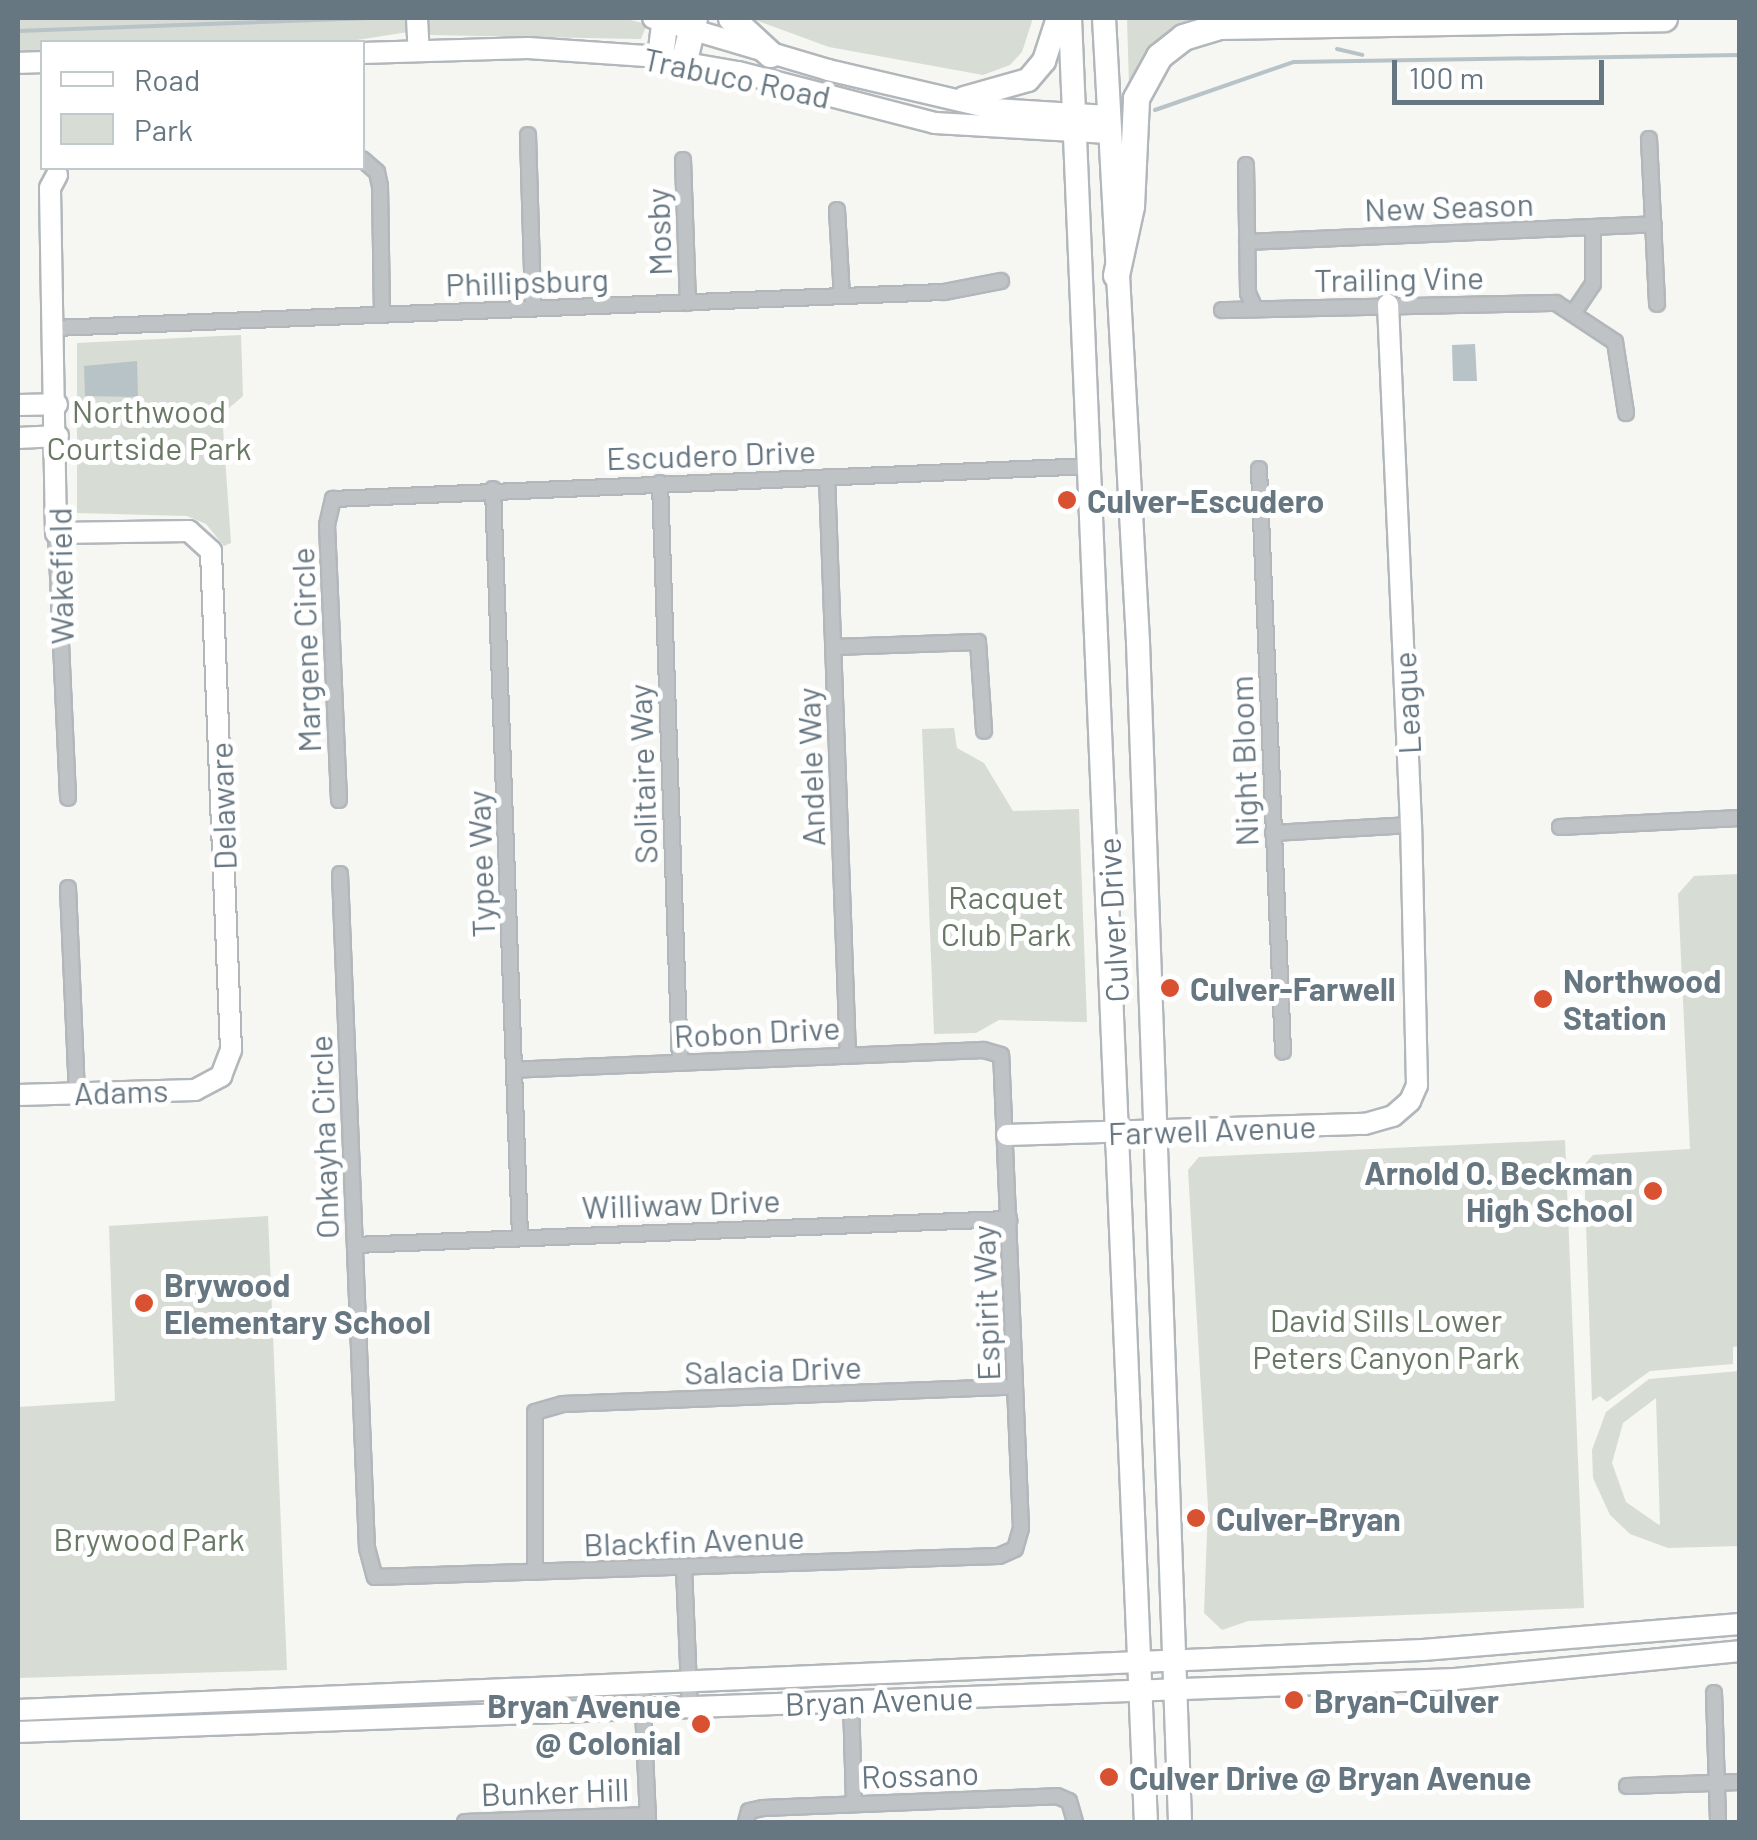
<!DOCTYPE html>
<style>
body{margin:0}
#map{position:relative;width:1757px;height:1840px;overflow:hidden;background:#f6f6f3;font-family:Barlow,sans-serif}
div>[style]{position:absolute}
.green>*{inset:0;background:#d7dcd4}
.water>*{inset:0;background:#b8c3c7}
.stream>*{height:4px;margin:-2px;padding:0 2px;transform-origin:2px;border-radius:2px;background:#b8c3c7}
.roads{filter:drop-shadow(2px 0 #b2b7bb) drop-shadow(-2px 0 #b2b7bb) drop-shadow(0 2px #b2b7bb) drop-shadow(0 -2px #b2b7bb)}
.street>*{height:14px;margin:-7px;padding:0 7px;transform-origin:7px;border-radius:7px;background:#bfc3c6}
.secondary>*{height:20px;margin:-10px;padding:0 10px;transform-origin:10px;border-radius:10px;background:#fff}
.primary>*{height:22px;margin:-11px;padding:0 11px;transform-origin:11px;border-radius:11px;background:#fff}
.highway>*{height:25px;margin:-12.5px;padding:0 12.5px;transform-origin:12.5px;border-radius:12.5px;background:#fff}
.dots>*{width:28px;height:28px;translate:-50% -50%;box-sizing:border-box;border:5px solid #fff;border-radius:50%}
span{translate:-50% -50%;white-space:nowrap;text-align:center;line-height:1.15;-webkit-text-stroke:10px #fff;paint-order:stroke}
.street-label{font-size:32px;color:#677782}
.park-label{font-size:32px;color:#6a7965}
.poi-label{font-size:32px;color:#677782;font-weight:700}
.left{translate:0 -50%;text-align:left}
.right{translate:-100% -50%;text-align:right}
.frame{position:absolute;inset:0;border:20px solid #677782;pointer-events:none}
.legend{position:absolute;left:40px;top:40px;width:325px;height:130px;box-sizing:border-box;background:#fff;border:2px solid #c2c9cd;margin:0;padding:12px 18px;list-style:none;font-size:30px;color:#677782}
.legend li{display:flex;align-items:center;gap:20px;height:50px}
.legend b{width:50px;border:2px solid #c2c9cd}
.scale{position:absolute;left:1392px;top:60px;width:212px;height:45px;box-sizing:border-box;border:5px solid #677782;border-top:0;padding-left:12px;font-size:30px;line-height:35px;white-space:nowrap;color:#677782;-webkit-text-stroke:8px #fff;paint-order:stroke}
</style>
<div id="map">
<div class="green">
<div style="clip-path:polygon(18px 18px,407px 18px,408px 32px,344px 42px,42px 42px,42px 54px,18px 55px)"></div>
<div style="clip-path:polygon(427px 18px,622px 18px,647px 24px,641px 39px,430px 35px)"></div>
<div style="clip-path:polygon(750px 18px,1033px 18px,1022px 52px,1010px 65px,983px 75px,829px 47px)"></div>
<div style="clip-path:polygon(1127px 18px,1219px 18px,1129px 84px)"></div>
<div style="clip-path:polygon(241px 335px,243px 396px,222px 414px,231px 543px,224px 546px,206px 524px,187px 516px,77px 513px,77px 343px)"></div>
<div style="clip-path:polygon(954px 728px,957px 748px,984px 763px,1013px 811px,1079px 809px,1087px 1022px,999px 1020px,976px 1033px,934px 1034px,922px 729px)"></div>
<div style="clip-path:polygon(1739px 874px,1739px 1346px,1733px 1347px,1733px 1364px,1650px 1371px,1607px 1402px,1600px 1396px,1592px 1401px,1584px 1165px,1593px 1155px,1690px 1149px,1678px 894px,1694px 876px)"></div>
<div style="clip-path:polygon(1565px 1140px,1584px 1608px,1248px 1621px,1222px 1630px,1204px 1613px,1208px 1507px,1188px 1170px,1199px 1157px)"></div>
<div style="clip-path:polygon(268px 1216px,287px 1670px,18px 1678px,18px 1407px,115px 1401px,109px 1226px)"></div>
<div style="clip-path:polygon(evenodd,1739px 1371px,1739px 1546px,1668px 1548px,1630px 1534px,1610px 1515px,1593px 1478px,1592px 1450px,1606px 1412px,1649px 1379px,1739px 1371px,1656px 1398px,1660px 1524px,1659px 1525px,1626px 1502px,1612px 1463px,1623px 1423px,1656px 1398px)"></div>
</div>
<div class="water">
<div style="clip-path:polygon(1475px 344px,1477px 381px,1453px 381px,1452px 345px)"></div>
<div style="clip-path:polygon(137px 361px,138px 397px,85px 396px,84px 366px)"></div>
</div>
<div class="stream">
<div style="left:18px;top:31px;width:352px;rotate:-2.1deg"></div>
<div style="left:1337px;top:49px;width:26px;rotate:13deg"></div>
<div style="left:1155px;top:110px;width:147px;rotate:-19.1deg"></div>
<div style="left:1294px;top:62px;width:446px;rotate:-0.9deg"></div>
</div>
<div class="roads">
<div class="street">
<div style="left:528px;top:135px;width:171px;rotate:88.3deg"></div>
<div style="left:1649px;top:139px;width:165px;rotate:87.2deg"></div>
<div style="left:362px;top:159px;width:20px;rotate:41deg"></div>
<div style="left:377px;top:172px;width:14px;rotate:78deg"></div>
<div style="left:380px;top:186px;width:129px;rotate:89.1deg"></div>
<div style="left:683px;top:160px;width:143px;rotate:88deg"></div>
<div style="left:1246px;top:165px;width:128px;rotate:89.1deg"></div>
<div style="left:1248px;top:293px;width:17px;rotate:66deg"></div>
<div style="left:837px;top:210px;width:86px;rotate:86.7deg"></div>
<div style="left:1247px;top:242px;width:407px;rotate:-2.5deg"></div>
<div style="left:1222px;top:310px;width:334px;rotate:-1.2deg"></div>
<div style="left:1556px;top:303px;width:71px;rotate:33.5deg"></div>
<div style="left:1615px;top:342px;width:72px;rotate:81.2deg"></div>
<div style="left:1574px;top:312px;width:34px;rotate:-56deg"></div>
<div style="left:1593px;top:284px;width:56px;rotate:-90deg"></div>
<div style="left:54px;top:328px;width:891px;rotate:-2.32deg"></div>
<div style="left:944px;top:292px;width:58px;rotate:-10.9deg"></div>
<div style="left:1259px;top:469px;width:583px;rotate:87.64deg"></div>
<div style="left:827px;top:477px;width:577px;rotate:87.92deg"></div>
<div style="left:660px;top:483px;width:580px;rotate:88.03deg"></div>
<div style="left:493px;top:489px;width:747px;rotate:87.93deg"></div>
<div style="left:56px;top:533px;width:265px;rotate:87.4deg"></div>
<div style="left:834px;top:647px;width:144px;rotate:-2deg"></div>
<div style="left:978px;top:642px;width:89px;rotate:86.1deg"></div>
<div style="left:339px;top:800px;width:275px;rotate:-92.5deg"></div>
<div style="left:327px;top:525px;width:27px;rotate:-77deg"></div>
<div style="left:333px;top:499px;width:759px;rotate:-2.49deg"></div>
<div style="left:1560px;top:827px;width:180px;rotate:-2.9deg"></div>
<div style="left:1273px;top:833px;width:138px;rotate:-3.3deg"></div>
<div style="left:340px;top:874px;width:675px;rotate:87.71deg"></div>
<div style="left:367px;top:1548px;width:30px;rotate:75deg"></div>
<div style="left:375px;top:1577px;width:624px;rotate:-1.93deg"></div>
<div style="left:999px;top:1556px;width:17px;rotate:-24deg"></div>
<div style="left:1015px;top:1549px;width:22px;rotate:-74deg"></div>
<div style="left:1021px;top:1528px;width:473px;rotate:-92.4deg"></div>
<div style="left:1001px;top:1055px;width:19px;rotate:-164deg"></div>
<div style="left:983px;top:1050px;width:468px;rotate:177.6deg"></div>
<div style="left:68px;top:888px;width:204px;rotate:87.5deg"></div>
<div style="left:355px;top:1245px;width:655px;rotate:-2.28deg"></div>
<div style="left:684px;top:1568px;width:141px;rotate:87.6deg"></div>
<div style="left:535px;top:1572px;width:160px;rotate:-90deg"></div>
<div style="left:535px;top:1412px;width:29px;rotate:-16deg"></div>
<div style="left:563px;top:1404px;width:452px;rotate:-2.2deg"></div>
<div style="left:642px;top:1687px;width:134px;rotate:87.4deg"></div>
<div style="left:1714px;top:1693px;width:129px;rotate:88.2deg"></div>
<div style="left:851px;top:1701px;width:103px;rotate:88.3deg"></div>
<div style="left:1627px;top:1786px;width:113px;rotate:-2deg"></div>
<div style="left:465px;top:1822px;width:183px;rotate:-2.2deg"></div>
<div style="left:746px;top:1822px;width:11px;rotate:-75deg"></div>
<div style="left:749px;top:1811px;width:14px;rotate:-12deg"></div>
<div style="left:763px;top:1808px;width:294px;rotate:-2.3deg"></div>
<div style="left:1057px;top:1796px;width:13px;rotate:23deg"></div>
<div style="left:1069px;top:1801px;width:22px;rotate:74deg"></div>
</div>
<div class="secondary">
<div style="left:417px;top:18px;width:33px;rotate:87deg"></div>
<div style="left:653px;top:18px;width:183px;rotate:16.5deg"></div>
<div style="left:828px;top:70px;width:171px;rotate:13.2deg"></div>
<div style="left:994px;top:109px;width:114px;rotate:3.5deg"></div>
<div style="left:362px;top:53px;width:166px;rotate:-1.7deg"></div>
<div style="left:528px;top:48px;width:118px;rotate:3.9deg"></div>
<div style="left:646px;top:56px;width:93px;rotate:9.9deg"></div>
<div style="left:738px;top:72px;width:203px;rotate:14.5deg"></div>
<div style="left:935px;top:123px;width:174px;rotate:3.3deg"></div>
<div style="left:18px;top:63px;width:24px;rotate:-2deg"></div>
<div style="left:18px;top:405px;width:39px;rotate:-1deg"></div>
<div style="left:18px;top:438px;width:40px;rotate:-2.9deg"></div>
<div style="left:18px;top:1095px;width:177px;rotate:-1.6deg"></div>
<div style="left:195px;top:1090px;width:30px;rotate:-28deg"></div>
<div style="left:221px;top:1076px;width:28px;rotate:-69deg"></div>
<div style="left:231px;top:1050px;width:499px;rotate:-92.3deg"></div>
<div style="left:211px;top:551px;width:30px;rotate:-138deg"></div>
<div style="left:189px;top:531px;width:133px;rotate:179.1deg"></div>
<div style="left:56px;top:533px;width:345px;rotate:-91deg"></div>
<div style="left:50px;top:188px;width:15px;rotate:-62deg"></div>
<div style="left:1007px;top:1135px;width:358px;rotate:-1.8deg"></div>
<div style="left:1365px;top:1124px;width:29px;rotate:-16deg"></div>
<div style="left:1393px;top:1116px;width:23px;rotate:-41deg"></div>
<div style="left:1410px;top:1101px;width:17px;rotate:-66deg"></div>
<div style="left:1417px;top:1085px;width:260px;rotate:-91.3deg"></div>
<div style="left:1411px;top:825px;width:521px;rotate:-92.53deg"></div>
<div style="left:18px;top:1710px;width:1406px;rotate:-2.45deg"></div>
<div style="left:1423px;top:1650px;width:318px;rotate:-4.7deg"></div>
<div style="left:18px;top:1732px;width:1438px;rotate:-2.11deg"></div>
<div style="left:1455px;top:1679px;width:286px;rotate:-5.6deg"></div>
</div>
<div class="primary">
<div style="left:1070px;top:18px;width:1806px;rotate:87.59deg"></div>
<div style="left:1104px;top:18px;width:625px;rotate:86.88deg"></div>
<div style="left:1138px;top:642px;width:1181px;rotate:87.96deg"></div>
<div style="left:964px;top:98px;width:66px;rotate:-15.7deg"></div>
<div style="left:1028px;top:80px;width:25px;rotate:-50deg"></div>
<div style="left:1044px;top:61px;width:45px;rotate:-72deg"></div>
</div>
<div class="highway">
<div style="left:731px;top:18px;width:53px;rotate:42.7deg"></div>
<div style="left:660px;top:57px;width:39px;rotate:-83deg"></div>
<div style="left:684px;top:60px;width:43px;rotate:-76.6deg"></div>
<div style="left:1116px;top:275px;width:71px;rotate:-77.7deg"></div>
<div style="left:1131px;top:206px;width:108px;rotate:-87.3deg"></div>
<div style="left:1136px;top:98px;width:48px;rotate:-61.3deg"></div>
<div style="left:1159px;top:56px;width:31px;rotate:-38deg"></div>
<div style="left:1183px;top:37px;width:37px;rotate:-17deg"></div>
<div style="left:1218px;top:26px;width:446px;rotate:-1deg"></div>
</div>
</div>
<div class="dots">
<div style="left:1067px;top:500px;background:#d85131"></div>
<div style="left:1170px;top:988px;background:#d85131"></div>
<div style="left:1543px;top:999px;background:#d85131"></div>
<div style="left:1653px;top:1191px;background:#d85131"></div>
<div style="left:144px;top:1303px;background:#d85131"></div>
<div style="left:1196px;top:1518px;background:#d85131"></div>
<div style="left:1294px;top:1700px;background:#d85131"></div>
<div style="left:701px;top:1724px;background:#d85131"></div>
<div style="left:1109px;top:1777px;background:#d85131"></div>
</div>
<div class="street-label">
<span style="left:737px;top:77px;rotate:12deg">Trabuco Road</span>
<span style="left:1449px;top:206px;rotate:-2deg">New Season</span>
<span style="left:658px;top:232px;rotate:-92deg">Mosby</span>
<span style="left:1399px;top:278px;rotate:-1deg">Trailing Vine</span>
<span style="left:527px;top:281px;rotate:-2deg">Phillipsburg</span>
<span style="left:711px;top:454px;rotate:-2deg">Escudero Drive</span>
<span style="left:60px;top:576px;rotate:-91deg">Wakefield</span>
<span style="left:305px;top:650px;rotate:-92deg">Margene Circle</span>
<span style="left:1406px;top:703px;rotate:-93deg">League</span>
<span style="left:1243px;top:761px;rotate:-92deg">Night Bloom</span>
<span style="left:810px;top:767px;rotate:-92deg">Andele Way</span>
<span style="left:642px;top:774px;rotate:-92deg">Solitaire Way</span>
<span style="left:222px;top:806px;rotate:-92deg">Delaware</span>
<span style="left:480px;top:864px;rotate:-92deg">Typee Way</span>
<span style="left:1112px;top:920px;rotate:-93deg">Culver Drive</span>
<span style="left:757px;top:1031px;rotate:-3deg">Robon Drive</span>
<span style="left:121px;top:1091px;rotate:-2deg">Adams</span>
<span style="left:1212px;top:1129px;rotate:-2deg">Farwell Avenue</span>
<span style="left:323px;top:1137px;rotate:-92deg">Onkayha Circle</span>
<span style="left:681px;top:1203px;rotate:-2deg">Williwaw Drive</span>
<span style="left:985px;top:1303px;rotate:-92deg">Espirit Way</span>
<span style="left:773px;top:1369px;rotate:-2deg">Salacia Drive</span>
<span style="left:694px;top:1540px;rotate:-2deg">Blackfin Avenue</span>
<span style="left:879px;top:1700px;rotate:-2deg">Bryan Avenue</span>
<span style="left:920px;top:1774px;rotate:-2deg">Rossano</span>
<span style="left:555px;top:1791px;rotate:-2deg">Bunker Hill</span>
</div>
<div class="park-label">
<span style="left:149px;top:429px">Northwood<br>Courtside Park</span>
<span style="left:1006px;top:915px">Racquet<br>Club Park</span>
<span style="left:1386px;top:1338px">David Sills Lower<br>Peters Canyon Park</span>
<span style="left:149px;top:1538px">Brywood Park</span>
</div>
<div class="poi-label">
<span class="left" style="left:1087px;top:500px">Culver-Escudero</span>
<span class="left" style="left:1563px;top:999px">Northwood<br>Station</span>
<span class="left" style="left:1190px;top:988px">Culver-Farwell</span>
<span class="right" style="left:1633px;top:1191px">Arnold O. Beckman<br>High School</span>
<span class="left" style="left:164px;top:1303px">Brywood<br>Elementary School</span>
<span class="left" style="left:1216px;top:1518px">Culver-Bryan</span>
<span class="left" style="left:1314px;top:1700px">Bryan-Culver</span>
<span class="right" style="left:681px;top:1724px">Bryan Avenue<br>@ Colonial</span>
<span class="left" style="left:1129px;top:1777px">Culver Drive @ Bryan Avenue</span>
</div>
<div class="frame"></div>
<ul class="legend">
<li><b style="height:12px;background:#fff"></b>Road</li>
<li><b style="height:28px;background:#d7dcd4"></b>Park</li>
</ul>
<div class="scale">100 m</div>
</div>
